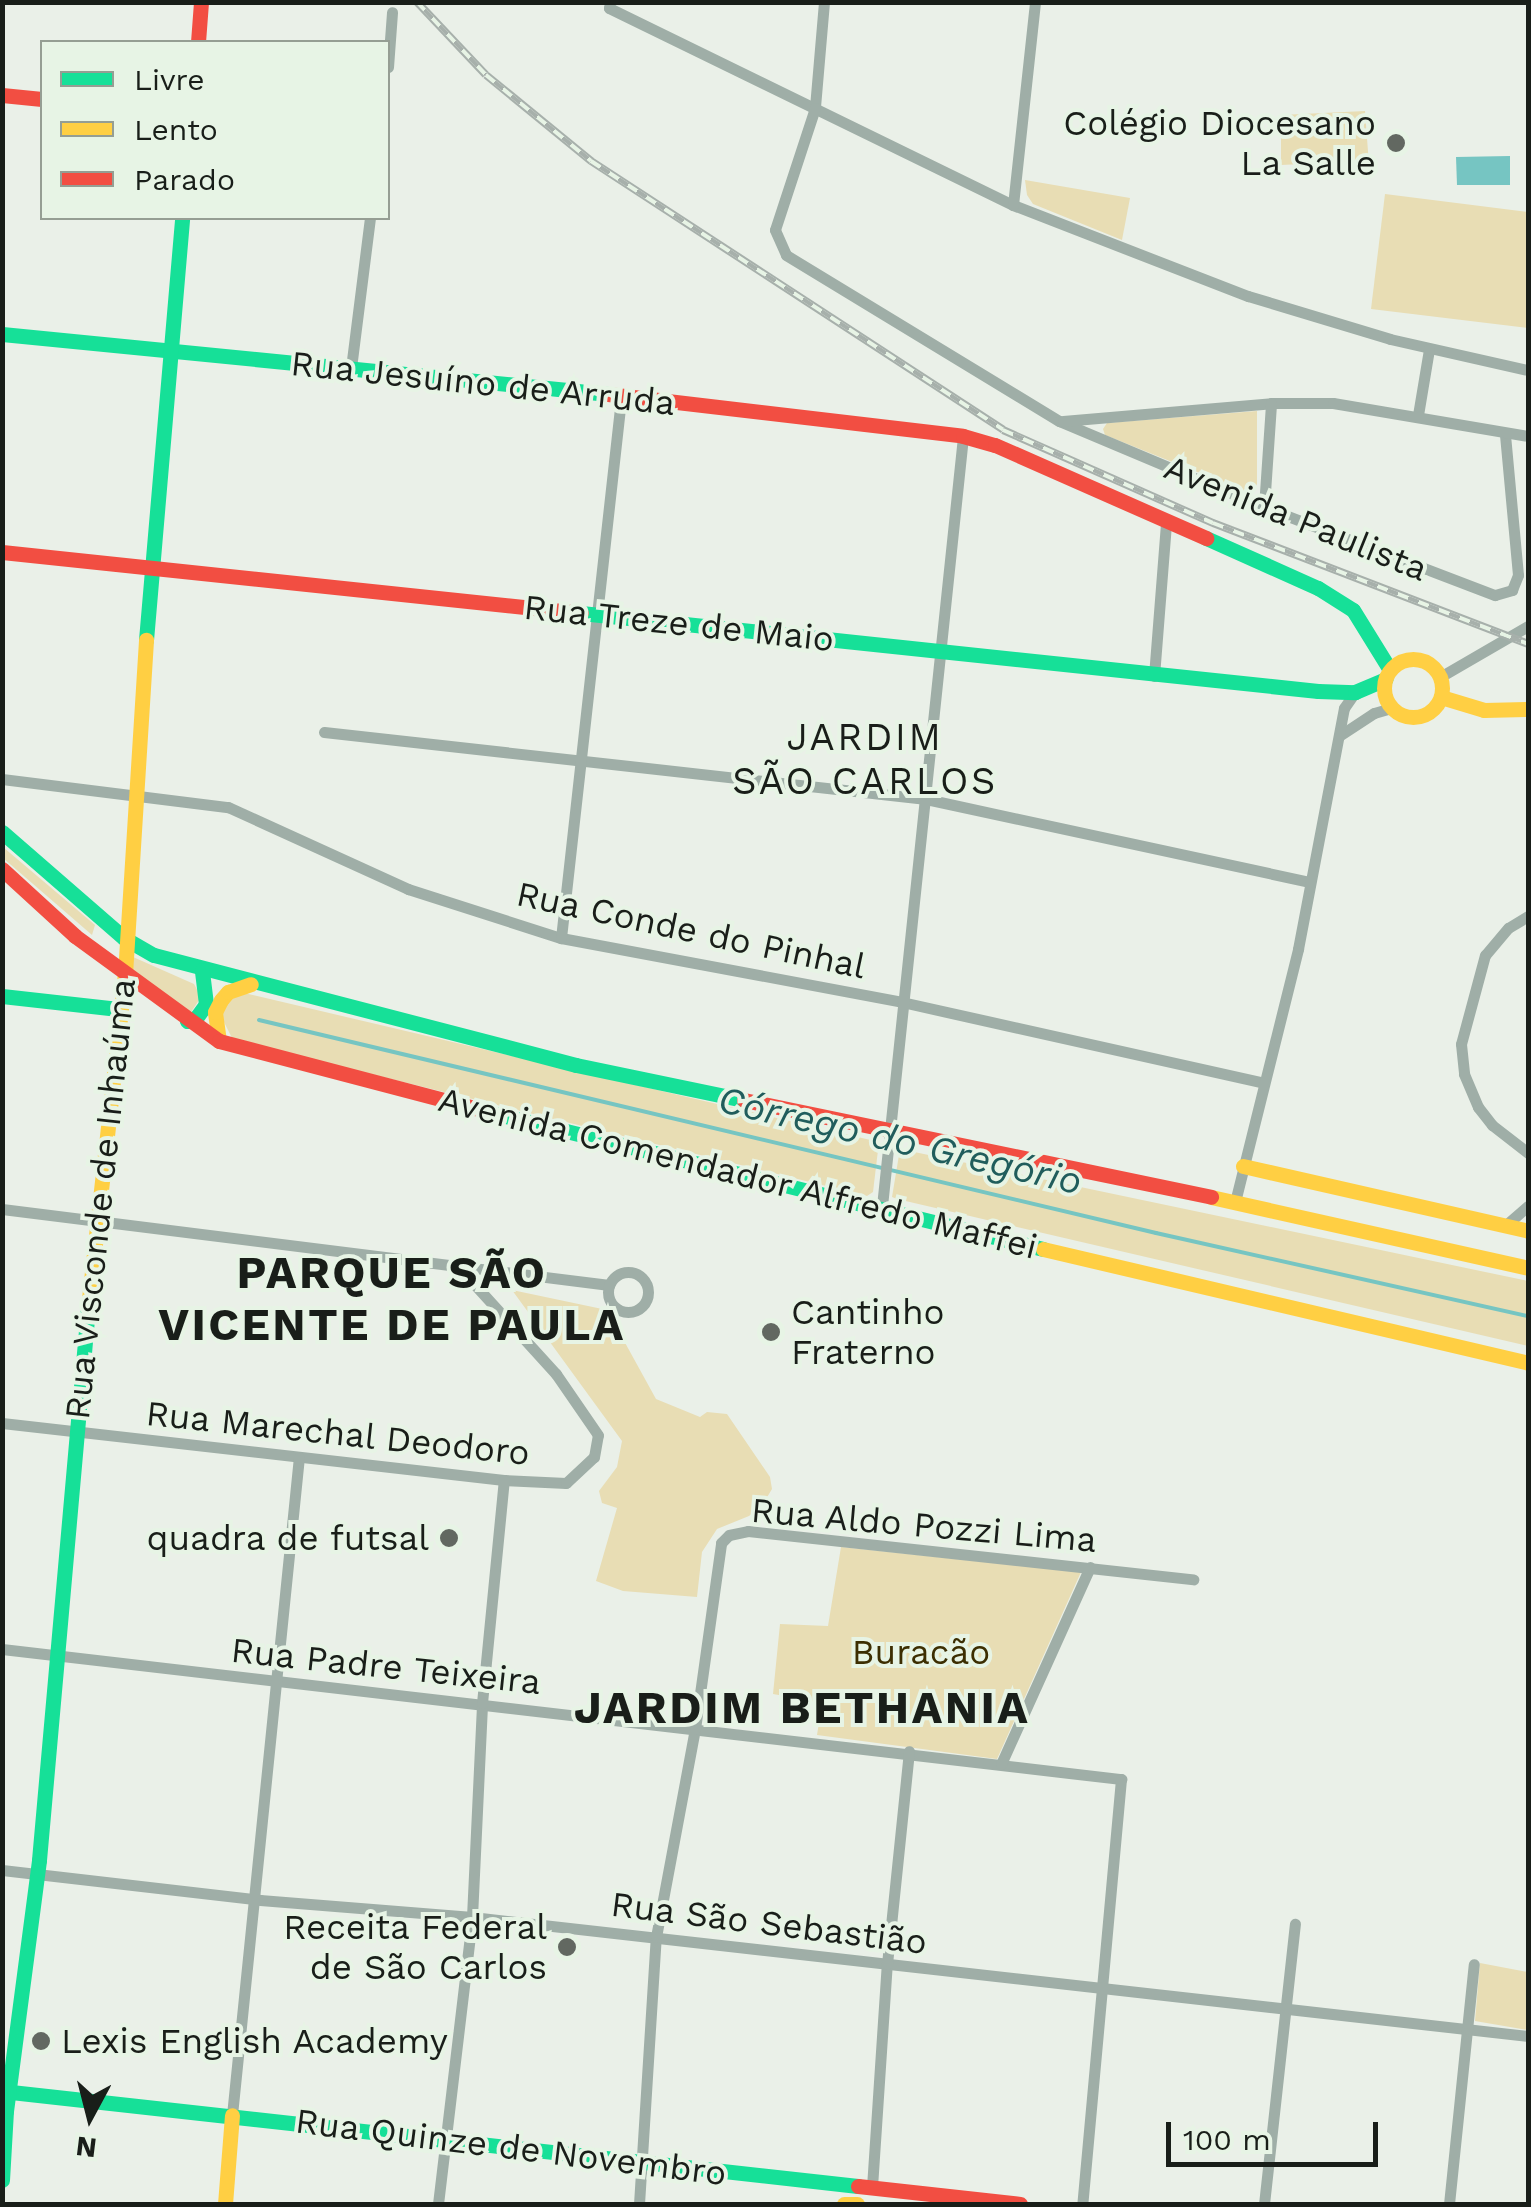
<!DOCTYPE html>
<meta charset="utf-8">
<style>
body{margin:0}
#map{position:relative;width:1531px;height:2207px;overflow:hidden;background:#eaf0e8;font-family:"Work Sans",sans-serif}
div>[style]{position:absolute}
.green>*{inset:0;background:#e8ddb4}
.water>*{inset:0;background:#76c5c2}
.stream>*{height:4px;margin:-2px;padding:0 2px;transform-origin:2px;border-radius:2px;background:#76c5c2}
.street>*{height:11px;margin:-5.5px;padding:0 5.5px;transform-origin:5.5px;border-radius:5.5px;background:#9faea7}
.street>.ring{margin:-5.5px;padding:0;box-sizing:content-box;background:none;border:11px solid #9faea7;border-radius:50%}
.fast>*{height:15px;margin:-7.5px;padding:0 7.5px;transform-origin:7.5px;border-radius:7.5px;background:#16e098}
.slow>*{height:15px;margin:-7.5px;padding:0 7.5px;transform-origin:7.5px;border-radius:7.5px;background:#ffcf43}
.slow>.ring{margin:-7.5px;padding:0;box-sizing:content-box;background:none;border:15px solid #ffcf43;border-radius:50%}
.jam>*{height:15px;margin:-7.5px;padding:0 7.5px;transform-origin:7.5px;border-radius:7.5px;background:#f24e42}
.rail>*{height:8px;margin-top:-4px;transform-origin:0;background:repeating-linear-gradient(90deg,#e7f4e5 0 11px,#a7b0ab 0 22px);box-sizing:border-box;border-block:2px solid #a7b0ab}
.dots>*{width:28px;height:28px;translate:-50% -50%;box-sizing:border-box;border:5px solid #e7f4e5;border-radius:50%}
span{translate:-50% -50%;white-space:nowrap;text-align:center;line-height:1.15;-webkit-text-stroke:8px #e7f4e5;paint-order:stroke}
.poi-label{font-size:35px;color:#191e19}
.right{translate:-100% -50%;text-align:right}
.left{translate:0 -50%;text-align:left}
.street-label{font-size:35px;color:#191e19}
.park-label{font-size:35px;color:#3c2e02}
.neighbourhood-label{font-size:38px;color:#191e19;letter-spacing:2.5px}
.water-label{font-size:38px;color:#205d5c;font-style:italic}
.district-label{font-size:45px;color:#191e19;font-weight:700;letter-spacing:2.5px}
.frame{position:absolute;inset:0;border:5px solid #191e19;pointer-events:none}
.legend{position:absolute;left:40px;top:40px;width:350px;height:180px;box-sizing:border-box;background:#e7f4e5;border:2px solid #959e93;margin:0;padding:12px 18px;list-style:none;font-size:30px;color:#191e19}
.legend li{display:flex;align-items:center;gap:20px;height:50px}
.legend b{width:50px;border:2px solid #959e93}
.north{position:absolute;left:40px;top:2067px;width:100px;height:100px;-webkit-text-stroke:8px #e7f4e5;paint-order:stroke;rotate:187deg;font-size:28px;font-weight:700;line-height:40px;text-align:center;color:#191e19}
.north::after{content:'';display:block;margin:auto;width:35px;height:45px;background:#191e19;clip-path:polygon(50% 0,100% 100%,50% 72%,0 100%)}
.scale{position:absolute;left:1166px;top:2122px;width:212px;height:45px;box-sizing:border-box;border:5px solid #191e19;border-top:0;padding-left:12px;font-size:30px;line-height:35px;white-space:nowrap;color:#191e19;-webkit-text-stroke:8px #e7f4e5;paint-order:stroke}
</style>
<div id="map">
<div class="green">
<div style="clip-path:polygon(1365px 111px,1369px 165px,1365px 161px,1281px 165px,1281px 115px)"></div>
<div style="clip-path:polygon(1025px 180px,1130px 198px,1122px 240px,1033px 204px,1027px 195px)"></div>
<div style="clip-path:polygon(1385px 194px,1528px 212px,1528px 328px,1371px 309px)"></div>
<div style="clip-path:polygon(1257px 411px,1257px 484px,1252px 494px,1105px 435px,1103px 429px,1107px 423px)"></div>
<div style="clip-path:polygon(3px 847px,95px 925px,92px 935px,3px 858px)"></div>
<div style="clip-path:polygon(133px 957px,194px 984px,201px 997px,191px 1012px,131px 969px)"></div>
<div style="clip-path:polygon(244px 993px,879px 1142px,873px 1192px,867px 1196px,233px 1040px,221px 1016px,228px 1001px)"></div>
<div style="clip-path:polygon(900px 1149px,1528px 1281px,1528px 1346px,897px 1199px,892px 1197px)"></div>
<div style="clip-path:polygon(512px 1290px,607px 1310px,656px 1399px,700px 1417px,707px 1412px,727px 1414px,770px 1477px,772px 1489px,763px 1504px,749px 1516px,717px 1529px,702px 1552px,697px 1597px,623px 1591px,596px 1581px,617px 1508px,602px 1503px,599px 1491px,617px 1467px,622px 1441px)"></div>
<div style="clip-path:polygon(841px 1547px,1081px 1572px,997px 1759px,817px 1735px,822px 1703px,773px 1694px,780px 1624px,828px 1626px)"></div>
<div style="clip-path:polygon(1480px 1963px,1528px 1972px,1528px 2030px,1475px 2021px)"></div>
</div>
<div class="water">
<div style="clip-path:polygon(1510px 156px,1510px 185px,1457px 185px,1456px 157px)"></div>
</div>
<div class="stream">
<div style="left:259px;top:1020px;width:922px;rotate:13.36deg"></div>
<div style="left:1156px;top:1233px;width:381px;rotate:12.6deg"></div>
</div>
<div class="street">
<div style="left:610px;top:2px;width:6px;rotate:99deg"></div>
<div style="left:609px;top:8px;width:449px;rotate:26deg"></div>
<div style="left:1013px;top:205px;width:252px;rotate:21.2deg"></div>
<div style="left:1248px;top:296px;width:148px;rotate:16.8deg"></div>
<div style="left:1390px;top:339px;width:141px;rotate:12.7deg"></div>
<div style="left:824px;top:2px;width:106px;rotate:94.9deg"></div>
<div style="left:815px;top:108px;width:128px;rotate:108.2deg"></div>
<div style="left:775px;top:230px;width:27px;rotate:66deg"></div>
<div style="left:786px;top:255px;width:320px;rotate:31.3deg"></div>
<div style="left:1059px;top:421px;width:222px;rotate:22.8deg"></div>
<div style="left:1264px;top:507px;width:247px;rotate:20.9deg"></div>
<div style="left:1495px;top:595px;width:18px;rotate:-16deg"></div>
<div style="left:1512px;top:590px;width:16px;rotate:-68deg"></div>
<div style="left:1518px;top:575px;width:142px;rotate:-95.3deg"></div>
<div style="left:388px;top:67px;width:55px;rotate:-85.8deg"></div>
<div style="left:1013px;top:205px;width:204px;rotate:-83.8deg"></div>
<div style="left:351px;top:368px;width:151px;rotate:-82.8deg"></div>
<div style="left:1418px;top:415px;width:67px;rotate:-80.5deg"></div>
<div style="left:1063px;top:421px;width:209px;rotate:-4.9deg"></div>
<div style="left:1271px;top:403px;width:62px"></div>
<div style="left:1333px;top:403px;width:198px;rotate:9.6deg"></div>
<div style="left:1264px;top:507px;width:104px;rotate:-86.1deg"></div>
<div style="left:1154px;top:676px;width:152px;rotate:-85.5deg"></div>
<div style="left:1440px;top:677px;width:102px;rotate:-30.1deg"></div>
<div style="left:324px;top:732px;width:606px;rotate:6.35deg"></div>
<div style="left:926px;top:799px;width:393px;rotate:12.2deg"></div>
<div style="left:1339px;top:736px;width:42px;rotate:-33.3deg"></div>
<div style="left:1374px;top:713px;width:18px;rotate:-16deg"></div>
<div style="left:2px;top:779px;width:228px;rotate:7.1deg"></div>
<div style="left:228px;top:807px;width:198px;rotate:24.5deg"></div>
<div style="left:408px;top:889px;width:161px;rotate:17.8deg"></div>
<div style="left:561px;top:938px;width:347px;rotate:10.6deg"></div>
<div style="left:902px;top:1002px;width:370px;rotate:12.6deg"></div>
<div style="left:1528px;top:916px;width:23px;rotate:149deg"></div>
<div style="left:1508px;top:928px;width:35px;rotate:130deg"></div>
<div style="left:1485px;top:955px;width:92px;rotate:105.1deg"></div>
<div style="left:1461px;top:1044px;width:30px;rotate:84deg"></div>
<div style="left:1464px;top:1074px;width:36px;rotate:67deg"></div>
<div style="left:1478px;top:1107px;width:23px;rotate:52deg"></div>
<div style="left:1492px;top:1125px;width:46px;rotate:37.9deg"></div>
<div style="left:561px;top:938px;width:542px;rotate:-83.65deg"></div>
<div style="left:1235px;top:1202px;width:261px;rotate:-76deg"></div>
<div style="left:1298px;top:949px;width:245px;rotate:-79.2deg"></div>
<div style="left:1344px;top:708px;width:19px;rotate:-55deg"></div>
<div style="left:882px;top:1206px;width:774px;rotate:-83.99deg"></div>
<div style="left:2px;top:1209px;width:612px;rotate:7.14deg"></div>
<div style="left:1506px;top:1225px;width:29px;rotate:-41deg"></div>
<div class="ring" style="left:608px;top:1272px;width:29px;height:29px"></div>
<div style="left:2px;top:1423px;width:505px;rotate:6.48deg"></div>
<div style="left:504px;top:1480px;width:62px;rotate:2.8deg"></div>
<div style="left:566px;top:1483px;width:38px;rotate:-43deg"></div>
<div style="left:594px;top:1457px;width:22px;rotate:-80deg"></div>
<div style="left:598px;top:1435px;width:74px;rotate:-124.5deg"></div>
<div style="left:556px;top:1374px;width:149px;rotate:-132.3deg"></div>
<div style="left:2px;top:1649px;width:1127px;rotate:6.63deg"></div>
<div style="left:1121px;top:1779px;width:427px;rotate:95.2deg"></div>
<div style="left:1001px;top:1764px;width:216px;rotate:-65.7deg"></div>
<div style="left:2px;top:1870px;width:260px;rotate:6.6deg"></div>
<div style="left:260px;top:1900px;width:213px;rotate:4.6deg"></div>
<div style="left:472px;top:1917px;width:1063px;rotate:6.43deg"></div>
<div style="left:232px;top:2115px;width:661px;rotate:-84.19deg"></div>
<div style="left:872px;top:2187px;width:224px;rotate:-86.2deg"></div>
<div style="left:887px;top:1964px;width:214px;rotate:-84.1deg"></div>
<div style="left:438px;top:2204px;width:289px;rotate:-83.2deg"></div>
<div style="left:472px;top:1917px;width:214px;rotate:-87.3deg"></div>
<div style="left:482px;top:1703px;width:224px;rotate:-84.4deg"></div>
<div style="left:639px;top:2204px;width:268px;rotate:-86.4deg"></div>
<div style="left:656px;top:1937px;width:212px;rotate:-79.4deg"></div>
<div style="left:695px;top:1729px;width:188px;rotate:-82deg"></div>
<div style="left:721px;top:1543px;width:11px;rotate:-45deg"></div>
<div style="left:729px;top:1535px;width:19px;rotate:-12deg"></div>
<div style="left:748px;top:1531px;width:448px;rotate:6.2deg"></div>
<div style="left:1264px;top:2204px;width:282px;rotate:-83.7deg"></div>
<div style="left:1449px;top:2204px;width:241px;rotate:-84.1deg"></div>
</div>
<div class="fast">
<div style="left:2px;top:334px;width:609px;rotate:5.65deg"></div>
<div style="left:1206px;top:538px;width:123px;rotate:24.1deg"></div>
<div style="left:1318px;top:588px;width:41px;rotate:32.2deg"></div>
<div style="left:1353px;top:610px;width:70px;rotate:58.3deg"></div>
<div style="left:581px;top:613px;width:741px;rotate:6.04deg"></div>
<div style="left:1318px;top:691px;width:37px;rotate:2deg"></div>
<div style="left:1355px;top:692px;width:33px;rotate:-23deg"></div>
<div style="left:146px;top:640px;width:424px;rotate:-85.1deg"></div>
<div style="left:2px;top:832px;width:162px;rotate:41deg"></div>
<div style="left:124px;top:938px;width:34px;rotate:30deg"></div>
<div style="left:154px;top:955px;width:436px;rotate:14.6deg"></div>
<div style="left:576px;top:1065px;width:172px;rotate:11.8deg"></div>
<div style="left:2px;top:996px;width:117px;rotate:6.4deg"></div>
<div style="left:187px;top:1021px;width:9px;rotate:-18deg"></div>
<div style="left:196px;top:1018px;width:17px;rotate:-54deg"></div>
<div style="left:206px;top:1004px;width:34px;rotate:-97deg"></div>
<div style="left:485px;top:1111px;width:575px;rotate:13.89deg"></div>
<div style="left:2px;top:2091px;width:861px;rotate:6.33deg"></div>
<div style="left:2px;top:2180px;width:69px;rotate:-86.7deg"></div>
<div style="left:6px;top:2111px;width:253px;rotate:-82.5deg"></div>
<div style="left:39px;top:1860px;width:554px;rotate:-84.93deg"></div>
</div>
<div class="slow">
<div class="ring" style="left:1384px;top:659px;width:43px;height:43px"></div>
<div style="left:1441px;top:697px;width:45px;rotate:16.8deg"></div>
<div style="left:1484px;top:710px;width:44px;rotate:-1.3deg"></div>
<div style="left:219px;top:1041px;width:29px;rotate:-98deg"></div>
<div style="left:215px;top:1012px;width:13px;rotate:-63deg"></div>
<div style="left:221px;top:1000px;width:11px;rotate:-49deg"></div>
<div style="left:228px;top:992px;width:24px;rotate:-19deg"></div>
<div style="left:1243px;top:1166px;width:292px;rotate:12.8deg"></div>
<div style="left:1211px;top:1197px;width:325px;rotate:12.6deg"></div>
<div style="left:1043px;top:1249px;width:498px;rotate:13.2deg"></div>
<div style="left:88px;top:1308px;width:336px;rotate:-83.7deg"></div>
<div style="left:125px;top:974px;width:335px;rotate:-86.4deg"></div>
<div style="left:225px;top:2204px;width:89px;rotate:-85.5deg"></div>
<div style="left:844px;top:2204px;width:13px"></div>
</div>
<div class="jam">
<div style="left:198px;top:42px;width:40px;rotate:-85.7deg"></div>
<div style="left:2px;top:95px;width:40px;rotate:5.7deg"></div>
<div style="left:608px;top:394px;width:357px;rotate:6.7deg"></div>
<div style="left:963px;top:436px;width:33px;rotate:16deg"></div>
<div style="left:995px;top:445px;width:231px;rotate:23.8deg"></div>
<div style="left:2px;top:552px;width:582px;rotate:6.01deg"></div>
<div style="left:2px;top:869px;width:99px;rotate:42.5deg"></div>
<div style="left:75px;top:936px;width:178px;rotate:36.1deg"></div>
<div style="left:219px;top:1041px;width:275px;rotate:14.7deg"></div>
<div style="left:744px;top:1100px;width:477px;rotate:11.7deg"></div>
<div style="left:858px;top:2186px;width:163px;rotate:6.3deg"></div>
</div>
<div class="rail">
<div style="left:417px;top:2px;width:100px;rotate:46.6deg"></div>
<div style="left:486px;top:75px;width:136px;rotate:39.3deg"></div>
<div style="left:591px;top:161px;width:492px;rotate:33.1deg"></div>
<div style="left:1003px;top:430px;width:230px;rotate:23.9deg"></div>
<div style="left:1213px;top:523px;width:337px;rotate:21deg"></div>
</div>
<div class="dots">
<div style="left:1396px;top:143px;background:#626861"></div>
<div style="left:771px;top:1332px;background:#626861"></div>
<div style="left:449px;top:1538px;background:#626861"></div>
<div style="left:567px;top:1947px;background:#626861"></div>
<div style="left:41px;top:2041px;background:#626861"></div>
</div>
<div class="poi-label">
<span class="right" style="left:1376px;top:143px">Colégio Diocesano<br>La Salle</span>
<span class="left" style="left:791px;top:1332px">Cantinho<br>Fraterno</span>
<span class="right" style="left:429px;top:1538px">quadra de futsal</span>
<span class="right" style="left:547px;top:1947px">Receita Federal<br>de São Carlos</span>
<span class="left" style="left:61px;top:2041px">Lexis English Academy</span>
</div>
<div class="street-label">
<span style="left:483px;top:383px;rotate:6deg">Rua Jesuíno de Arruda</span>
<span style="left:1296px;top:518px;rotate:22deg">Avenida Paulista</span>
<span style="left:679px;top:623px;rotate:6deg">Rua Treze de Maio</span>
<span style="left:691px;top:930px;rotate:12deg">Rua Conde do Pinhal</span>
<span style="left:738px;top:1173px;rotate:14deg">Avenida Comendador Alfredo Maffei</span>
<span style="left:100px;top:1199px;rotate:-84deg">Rua Visconde de Inhaúma</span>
<span style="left:338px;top:1433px;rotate:6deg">Rua Marechal Deodoro</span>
<span style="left:924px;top:1525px;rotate:5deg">Rua Aldo Pozzi Lima</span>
<span style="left:386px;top:1666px;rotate:6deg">Rua Padre Teixeira</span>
<span style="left:769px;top:1923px;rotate:7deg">Rua São Sebastião</span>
<span style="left:511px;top:2147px;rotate:7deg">Rua Quinze de Novembro</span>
</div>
<div class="park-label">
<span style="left:921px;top:1652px">Buracão</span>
</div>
<div class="neighbourhood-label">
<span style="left:865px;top:760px">JARDIM<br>SÃO CARLOS</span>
</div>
<div class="water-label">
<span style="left:900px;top:1141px;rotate:13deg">Córrego do Gregório</span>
</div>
<div class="district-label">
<span style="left:392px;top:1299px">PARQUE SÃO<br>VICENTE DE PAULA</span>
<span style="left:802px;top:1708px">JARDIM BETHANIA</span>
</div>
<div class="frame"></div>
<ul class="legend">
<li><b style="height:12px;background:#16e098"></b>Livre</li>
<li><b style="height:12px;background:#ffcf43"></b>Lento</li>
<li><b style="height:12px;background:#f24e42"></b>Parado</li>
</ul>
<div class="north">N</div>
<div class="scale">100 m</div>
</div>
